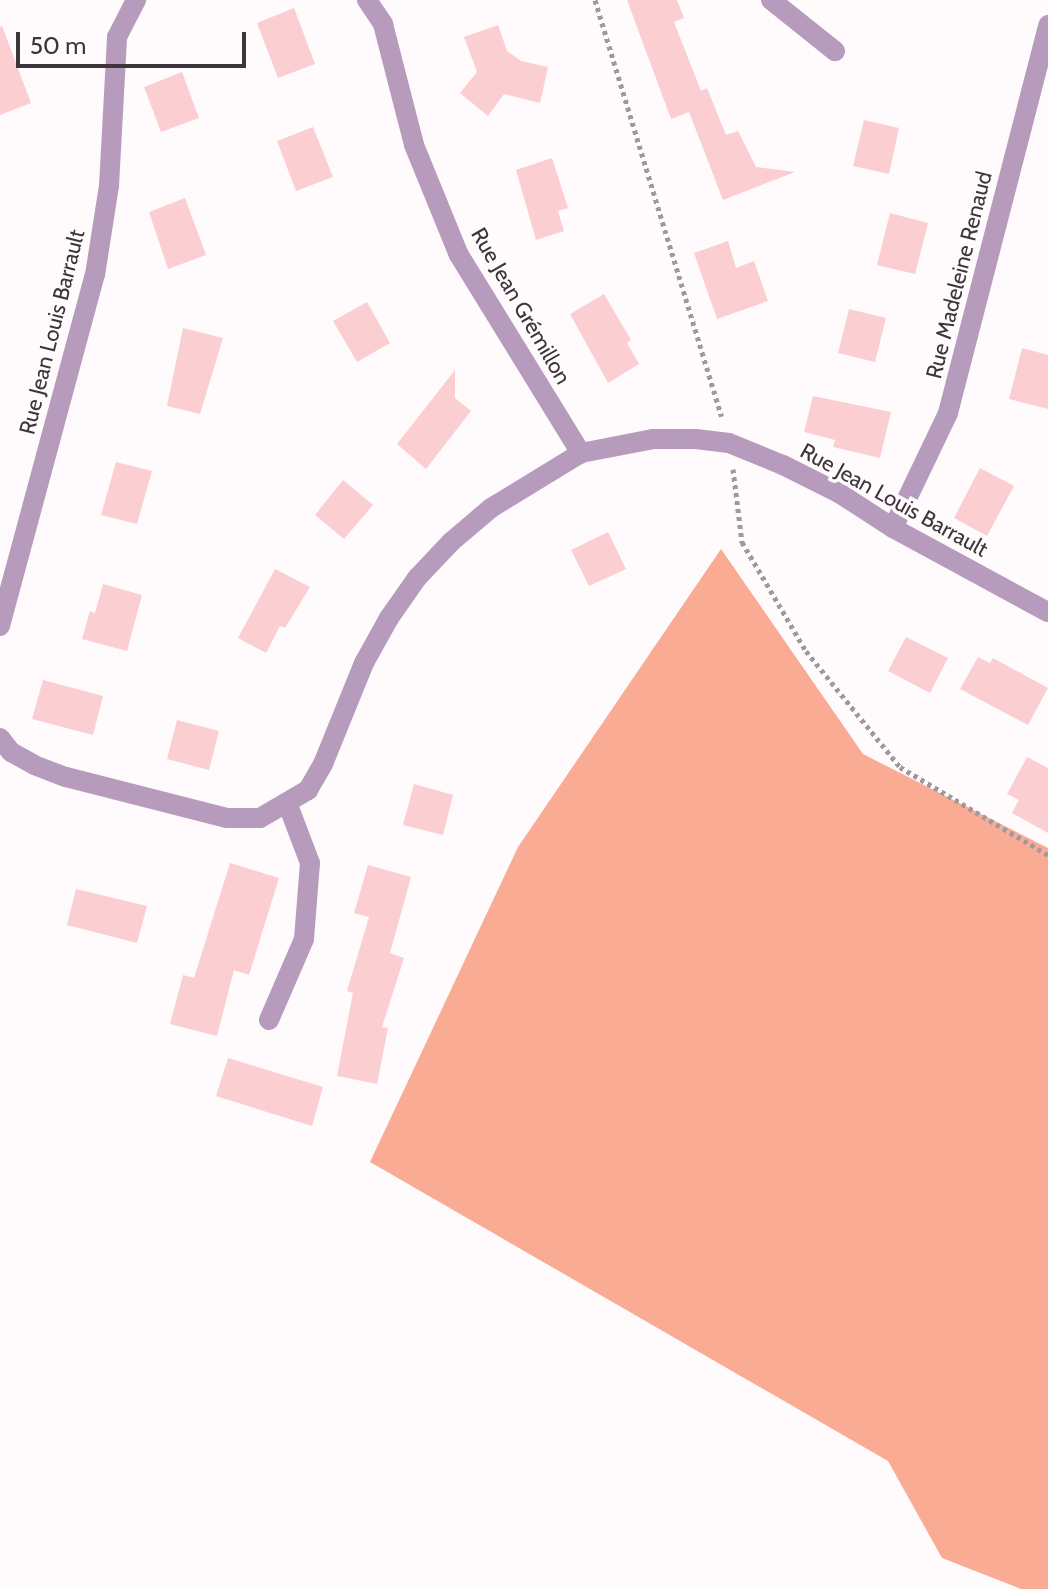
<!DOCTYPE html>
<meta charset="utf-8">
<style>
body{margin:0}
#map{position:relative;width:1048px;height:1589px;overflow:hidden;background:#fffafc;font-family:Cabin,sans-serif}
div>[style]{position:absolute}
.forest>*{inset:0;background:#faab93}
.building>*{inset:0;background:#fbced2}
.path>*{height:5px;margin-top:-2.5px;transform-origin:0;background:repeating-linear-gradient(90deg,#9f989c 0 4px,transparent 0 8px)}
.minor>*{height:20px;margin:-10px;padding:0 10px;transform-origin:10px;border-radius:10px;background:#b69bbc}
span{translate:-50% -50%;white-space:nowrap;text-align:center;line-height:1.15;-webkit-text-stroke:7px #fffafc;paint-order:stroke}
.street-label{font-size:22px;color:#3e353a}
.scale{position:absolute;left:16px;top:32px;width:230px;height:36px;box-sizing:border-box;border:4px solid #3e353a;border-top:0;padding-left:10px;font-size:24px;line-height:28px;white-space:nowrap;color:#3e353a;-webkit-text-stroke:6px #fffafc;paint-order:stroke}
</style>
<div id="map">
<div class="forest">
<div style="clip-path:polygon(721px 549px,863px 754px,1048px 848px,1048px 1589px,1021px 1589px,942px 1558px,888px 1461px,370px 1162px,518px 847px)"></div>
</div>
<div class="building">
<div style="clip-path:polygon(627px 0,677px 0,684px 18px,674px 22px,701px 91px,707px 88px,726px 135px,738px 131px,756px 167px,795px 172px,723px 200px,689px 112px,671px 119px)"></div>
<div style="clip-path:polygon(294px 8px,315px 64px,278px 78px,257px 23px)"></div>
<div style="clip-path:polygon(498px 25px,507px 51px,521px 61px,548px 67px,540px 103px,504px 94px,488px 116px,460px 93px,477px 72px,464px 37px)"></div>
<div style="clip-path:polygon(2px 26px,31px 103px,0 115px,0 27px)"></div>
<div style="clip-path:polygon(182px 72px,199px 118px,161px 132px,144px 87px)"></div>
<div style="clip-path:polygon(864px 120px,899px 128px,889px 174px,853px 166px)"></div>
<div style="clip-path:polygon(313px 127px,333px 177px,296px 191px,277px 141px)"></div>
<div style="clip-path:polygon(552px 158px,568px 208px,558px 211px,564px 231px,536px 240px,516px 170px)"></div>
<div style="clip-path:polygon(185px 198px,206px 255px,168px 269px,149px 212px)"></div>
<div style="clip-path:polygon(890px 213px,928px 223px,915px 274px,877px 265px)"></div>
<div style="clip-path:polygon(728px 241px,736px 268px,754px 261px,768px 301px,717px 319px,694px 253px)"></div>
<div style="clip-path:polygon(604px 294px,631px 340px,627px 343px,639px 364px,608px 383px,570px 314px)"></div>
<div style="clip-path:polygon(367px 302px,390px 343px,357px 362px,333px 321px)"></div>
<div style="clip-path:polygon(849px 309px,886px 318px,875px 362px,838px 353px)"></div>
<div style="clip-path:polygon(183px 328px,223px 338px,200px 414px,167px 406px)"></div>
<div style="clip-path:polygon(1022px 348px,1048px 355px,1048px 409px,1009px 399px)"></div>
<div style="clip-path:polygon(455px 370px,455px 398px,471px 411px,426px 469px,397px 444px)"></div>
<div style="clip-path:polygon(813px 396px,891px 412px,880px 458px,833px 447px,835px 440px,804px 432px)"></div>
<div style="clip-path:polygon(116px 462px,152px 471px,137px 524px,101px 515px)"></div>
<div style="clip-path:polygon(980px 468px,1014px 486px,987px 536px,954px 518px)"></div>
<div style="clip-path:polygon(343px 480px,373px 505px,344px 539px,315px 515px)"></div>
<div style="clip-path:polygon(608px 532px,626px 569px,589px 586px,571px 550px)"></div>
<div style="clip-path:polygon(275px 569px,310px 587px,285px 628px,280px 626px,266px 653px,238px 638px)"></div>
<div style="clip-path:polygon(103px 584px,142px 595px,127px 651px,82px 639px,90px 611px,95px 613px)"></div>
<div style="clip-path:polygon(906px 637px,948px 658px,930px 693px,888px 671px)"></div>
<div style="clip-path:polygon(978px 657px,990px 663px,993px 658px,1048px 688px,1028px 725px,960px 689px)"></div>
<div style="clip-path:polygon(43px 680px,103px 696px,93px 735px,32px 719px)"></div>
<div style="clip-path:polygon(177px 720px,219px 731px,209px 770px,167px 759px)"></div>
<div style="clip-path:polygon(1027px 757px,1048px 768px,1048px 833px,1012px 813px,1019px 800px,1007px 794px)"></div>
<div style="clip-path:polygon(414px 784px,453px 795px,443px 835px,403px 825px)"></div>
<div style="clip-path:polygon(230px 863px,279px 878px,249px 975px,234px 970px,217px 1036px,170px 1024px,183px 975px,194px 978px)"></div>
<div style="clip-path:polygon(368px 865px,411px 877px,390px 953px,404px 958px,382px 1027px,388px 1028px,377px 1084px,337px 1076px,353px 993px,347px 991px,369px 917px,354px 913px)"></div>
<div style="clip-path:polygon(76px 889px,147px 906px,137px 943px,67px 925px)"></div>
<div style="clip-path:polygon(228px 1058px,323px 1087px,312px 1126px,216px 1096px)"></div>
</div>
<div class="path">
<div style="left:595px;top:0;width:435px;rotate:73.1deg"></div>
<div style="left:733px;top:469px;width:74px;rotate:83deg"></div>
<div style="left:742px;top:542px;width:126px;rotate:59.6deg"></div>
<div style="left:806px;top:651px;width:149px;rotate:51deg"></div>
<div style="left:900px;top:767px;width:172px;rotate:30.7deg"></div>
</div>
<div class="minor">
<div style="left:367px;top:0;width:29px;rotate:56deg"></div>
<div style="left:383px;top:24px;width:125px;rotate:75.6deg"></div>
<div style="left:414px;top:145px;width:119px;rotate:67.8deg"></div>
<div style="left:459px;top:255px;width:233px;rotate:58.4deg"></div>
<div style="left:771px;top:0;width:82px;rotate:38.6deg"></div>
<div style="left:893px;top:528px;width:127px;rotate:-64.4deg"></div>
<div style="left:948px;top:413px;width:401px;rotate:-75.5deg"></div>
<div style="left:0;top:626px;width:364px;rotate:-74.9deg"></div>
<div style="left:95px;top:275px;width:90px;rotate:-81.1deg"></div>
<div style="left:109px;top:186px;width:149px;rotate:-86.9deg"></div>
<div style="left:117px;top:37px;width:42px;rotate:-62.8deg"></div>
<div style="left:0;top:738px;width:18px;rotate:52deg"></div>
<div style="left:11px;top:752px;width:26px;rotate:29deg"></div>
<div style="left:34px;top:765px;width:34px;rotate:21deg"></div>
<div style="left:66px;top:777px;width:166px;rotate:14.3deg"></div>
<div style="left:227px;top:818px;width:33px"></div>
<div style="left:260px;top:818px;width:56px;rotate:-30.3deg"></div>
<div style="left:308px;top:790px;width:30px;rotate:-60deg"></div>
<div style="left:323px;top:764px;width:109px;rotate:-67.9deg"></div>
<div style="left:364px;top:663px;width:51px;rotate:-60.9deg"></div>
<div style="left:389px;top:618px;width:49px;rotate:-55deg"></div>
<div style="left:417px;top:578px;width:50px;rotate:-46.6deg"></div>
<div style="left:451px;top:542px;width:52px;rotate:-40.4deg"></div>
<div style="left:491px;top:508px;width:105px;rotate:-31.4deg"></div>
<div style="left:581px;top:453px;width:73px;rotate:-11deg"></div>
<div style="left:653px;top:439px;width:43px"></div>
<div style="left:696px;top:439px;width:33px;rotate:7deg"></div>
<div style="left:729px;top:443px;width:58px;rotate:22.2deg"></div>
<div style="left:783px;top:465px;width:63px;rotate:26.6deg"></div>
<div style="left:839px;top:493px;width:64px;rotate:32.9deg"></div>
<div style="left:893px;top:528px;width:176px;rotate:28.5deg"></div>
<div style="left:269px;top:1020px;width:88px;rotate:-66.6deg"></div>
<div style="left:304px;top:939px;width:76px;rotate:-85.5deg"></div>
<div style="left:310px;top:863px;width:62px;rotate:-110.8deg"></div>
</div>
<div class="street-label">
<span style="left:959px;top:275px;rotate:-76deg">Rue Madeleine Renaud</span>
<span style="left:521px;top:306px;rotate:60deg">Rue Jean Grémillon</span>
<span style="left:52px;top:332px;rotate:-76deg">Rue Jean Louis Barrault</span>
<span style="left:894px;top:500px;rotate:29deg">Rue Jean Louis Barrault</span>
</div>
<div class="scale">50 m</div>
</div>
